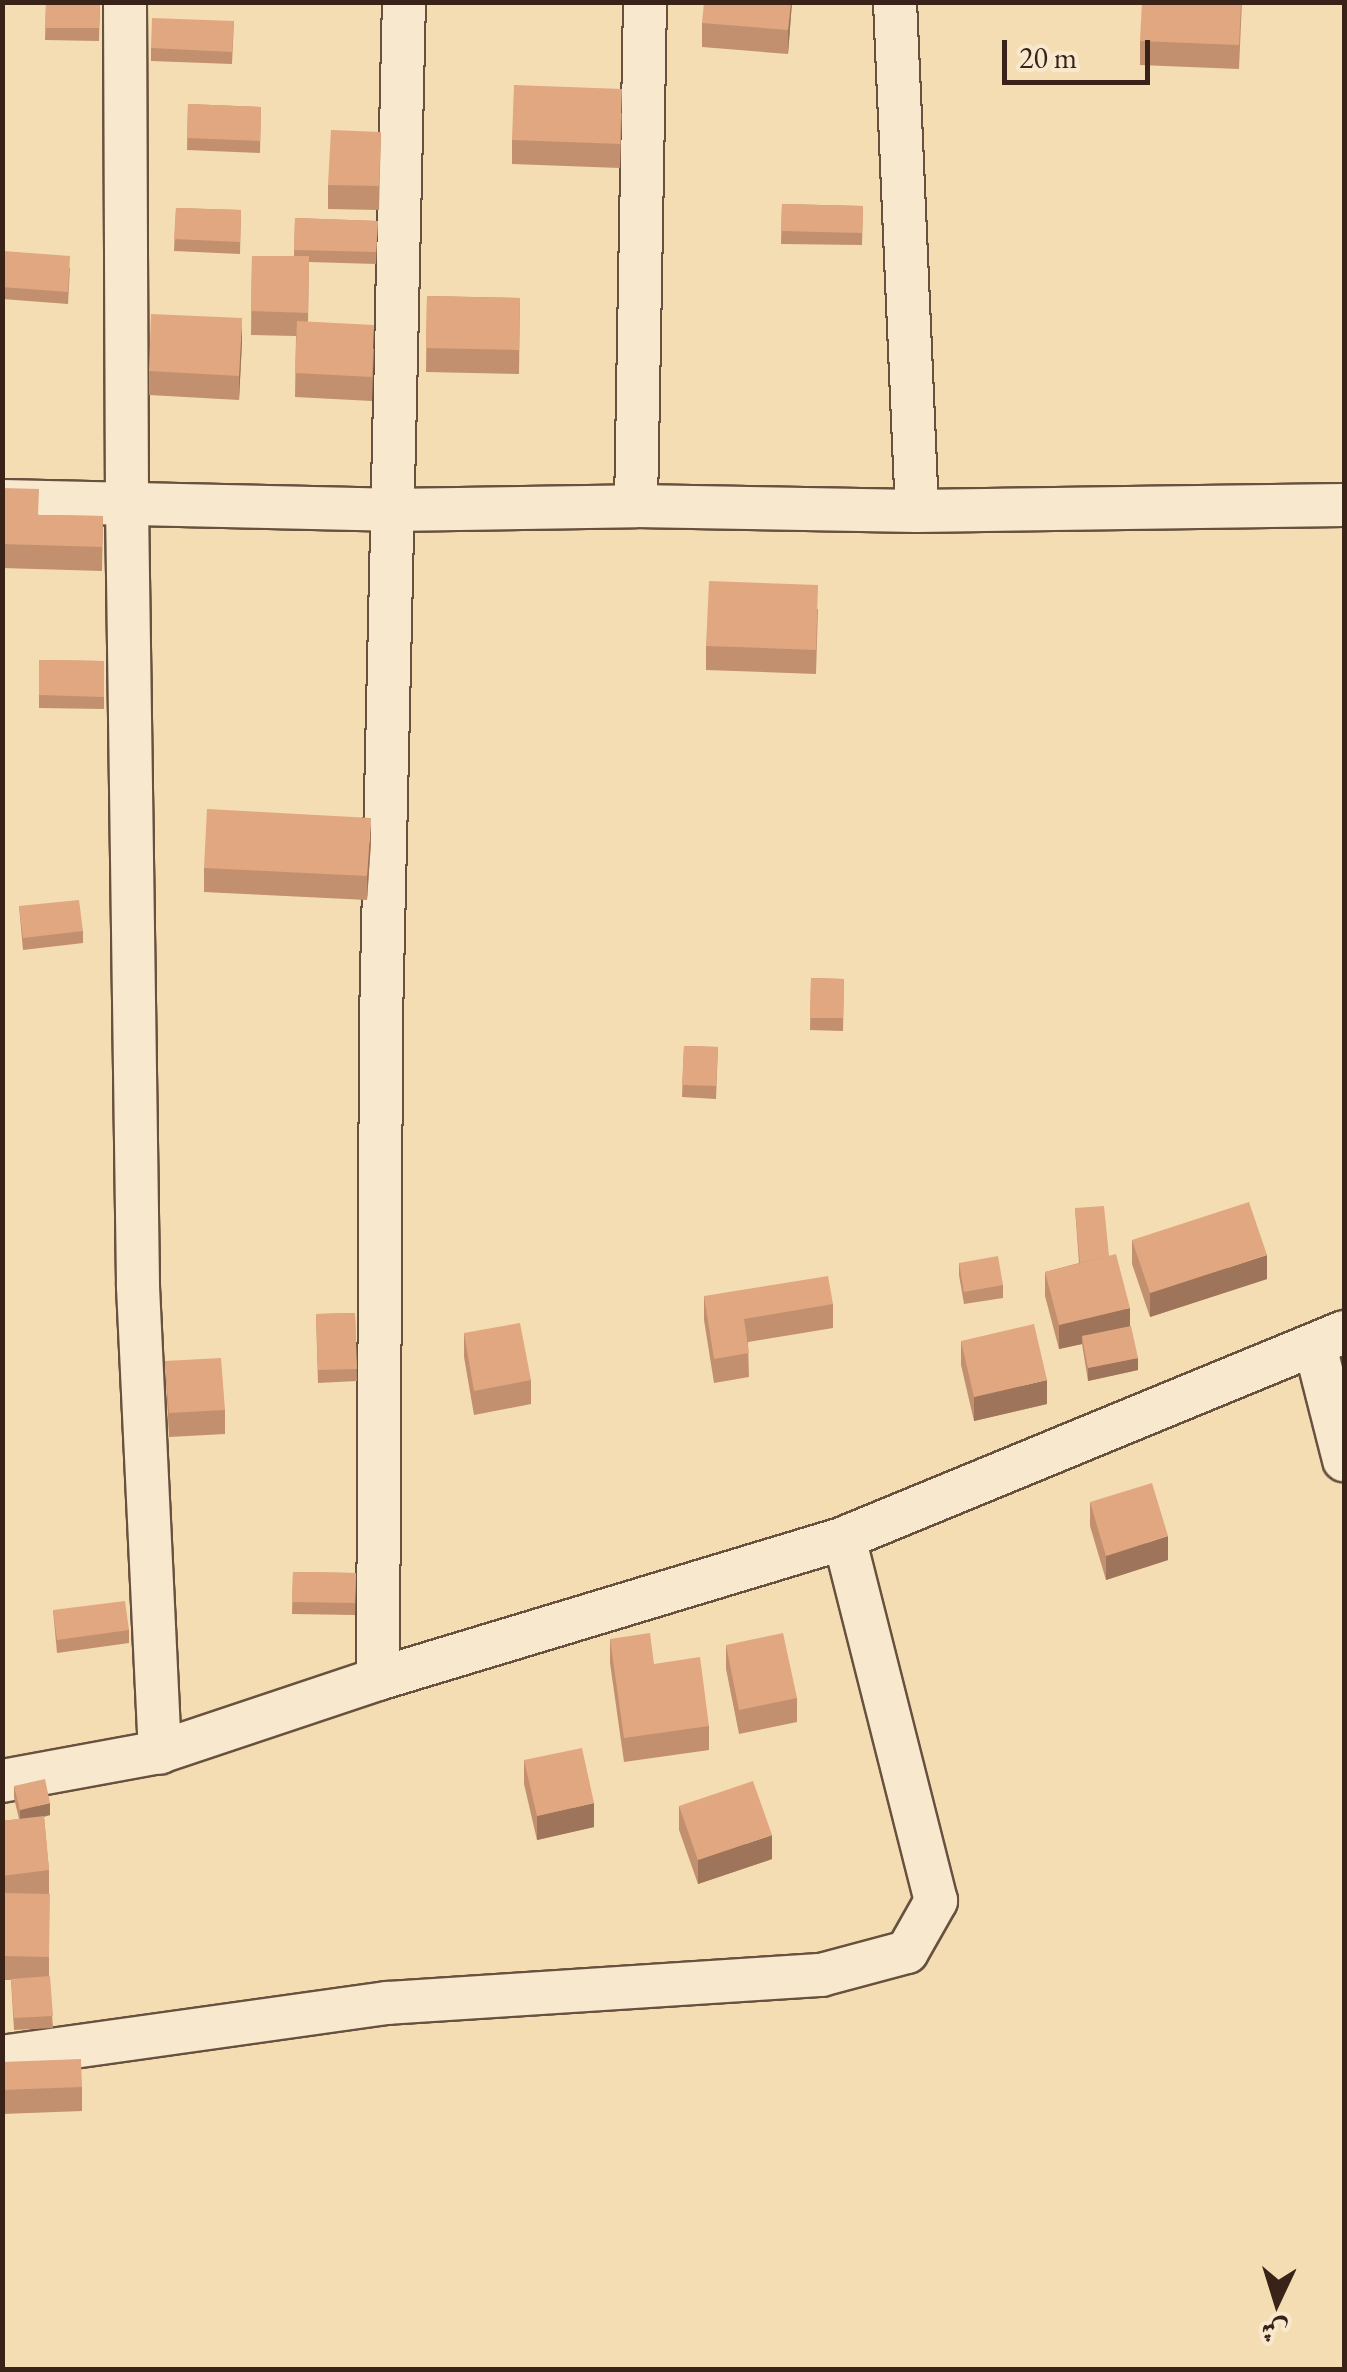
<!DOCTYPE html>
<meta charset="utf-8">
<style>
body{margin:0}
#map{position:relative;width:1347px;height:2372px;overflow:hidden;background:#f4ddb3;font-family:"EB Garamond",Amiri,serif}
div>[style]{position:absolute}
.roads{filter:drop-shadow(2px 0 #68513f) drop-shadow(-2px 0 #68513f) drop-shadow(0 2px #68513f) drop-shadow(0 -2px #68513f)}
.minor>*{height:42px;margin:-21px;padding:0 21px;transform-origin:21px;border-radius:21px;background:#f8e9ce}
.wall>*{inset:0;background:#c2906e}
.shaded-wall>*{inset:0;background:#9e755a}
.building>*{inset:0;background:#e1a780}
span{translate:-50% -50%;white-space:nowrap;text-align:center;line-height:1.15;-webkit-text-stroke:9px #f8e9ce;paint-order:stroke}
.frame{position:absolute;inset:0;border:5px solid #392218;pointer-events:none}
.north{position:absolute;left:1227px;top:2252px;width:100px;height:100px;-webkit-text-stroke:8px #f8e9ce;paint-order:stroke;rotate:184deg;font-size:28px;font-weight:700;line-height:40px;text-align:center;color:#392218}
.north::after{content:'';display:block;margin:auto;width:35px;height:45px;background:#392218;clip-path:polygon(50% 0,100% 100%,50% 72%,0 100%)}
.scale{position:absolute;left:1002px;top:40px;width:148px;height:45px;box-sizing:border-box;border:5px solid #392218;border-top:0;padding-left:12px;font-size:30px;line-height:35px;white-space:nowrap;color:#392218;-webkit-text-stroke:8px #f8e9ce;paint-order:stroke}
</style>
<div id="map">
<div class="roads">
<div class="minor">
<div style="left:125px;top:2px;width:503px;rotate:89.77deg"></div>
<div style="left:127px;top:505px;width:782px;rotate:89.19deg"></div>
<div style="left:138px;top:1287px;width:466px;rotate:87.3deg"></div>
<div style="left:895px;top:2px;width:509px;rotate:87.53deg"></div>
<div style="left:2px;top:501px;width:388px;rotate:1.3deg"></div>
<div style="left:390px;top:510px;width:246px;rotate:-0.9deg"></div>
<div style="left:636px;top:506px;width:281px;rotate:1deg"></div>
<div style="left:917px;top:511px;width:427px;rotate:-0.8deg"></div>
<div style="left:636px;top:506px;width:504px;rotate:-88.98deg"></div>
<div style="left:1315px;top:1346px;width:118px;rotate:75.7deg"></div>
<div style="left:378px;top:1679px;width:659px;rotate:-89.74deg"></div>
<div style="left:381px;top:1020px;width:1018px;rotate:-88.71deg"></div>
<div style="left:2px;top:1781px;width:161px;rotate:-10.4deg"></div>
<div style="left:160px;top:1752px;width:230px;rotate:-18.5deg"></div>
<div style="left:378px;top:1679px;width:487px;rotate:-16.8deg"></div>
<div style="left:844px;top:1538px;width:541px;rotate:-22.39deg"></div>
<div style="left:2px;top:2057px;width:389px;rotate:-8deg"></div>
<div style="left:387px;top:2003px;width:435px;rotate:-3.7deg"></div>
<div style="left:821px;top:1975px;width:89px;rotate:-15deg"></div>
<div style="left:907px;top:1952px;width:59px;rotate:-60.4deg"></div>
<div style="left:936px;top:1901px;width:374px;rotate:-104.2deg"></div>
</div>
</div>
<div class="wall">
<div style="clip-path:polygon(792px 2px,788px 54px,702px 47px,702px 23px)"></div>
<div style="clip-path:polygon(1242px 2px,1239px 69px,1140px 65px,1140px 41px)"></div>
<div style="clip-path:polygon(46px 3px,100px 4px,99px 41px,45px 40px)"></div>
<div style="clip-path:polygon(234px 21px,232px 64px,151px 61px,151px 48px)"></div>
<div style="clip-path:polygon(188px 104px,261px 107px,260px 153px,187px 150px)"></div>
<div style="clip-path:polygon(622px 113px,620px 168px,512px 164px,512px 140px)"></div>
<div style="clip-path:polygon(381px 132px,379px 210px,328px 209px,328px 185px)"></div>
<div style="clip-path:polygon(782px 204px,863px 206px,862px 245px,781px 244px)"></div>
<div style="clip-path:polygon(176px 208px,241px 210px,240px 254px,174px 251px)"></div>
<div style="clip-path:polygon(295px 218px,378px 221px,376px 264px,309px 262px,308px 322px,374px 349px,372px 401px,295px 397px,296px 336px,251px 335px,252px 256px,294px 256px)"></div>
<div style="clip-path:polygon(3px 251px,70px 268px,68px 304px,2px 299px)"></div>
<div style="clip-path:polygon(427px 296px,520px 298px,519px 374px,426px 372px)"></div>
<div style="clip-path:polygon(242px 342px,239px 400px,149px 395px,149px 371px)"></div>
<div style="clip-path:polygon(2px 488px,39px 515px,103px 516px,102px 571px,2px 568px)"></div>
<div style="clip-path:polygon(818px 609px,816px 674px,706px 670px,706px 646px)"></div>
<div style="clip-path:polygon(39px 660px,104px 661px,104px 709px,39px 708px)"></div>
<div style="clip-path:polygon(371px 842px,367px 900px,204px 892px,204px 868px)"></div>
<div style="clip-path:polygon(19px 906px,83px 931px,83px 943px,23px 950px)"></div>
<div style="clip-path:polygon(811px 978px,844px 979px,843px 1031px,810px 1030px)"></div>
<div style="clip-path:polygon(684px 1046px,718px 1047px,716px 1099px,682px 1097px)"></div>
<div style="clip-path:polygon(1075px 1208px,1108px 1256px,1130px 1326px,1138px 1370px,1088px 1381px,1082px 1344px,1059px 1349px,1045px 1296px,1045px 1272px,1079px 1263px)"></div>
<div style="clip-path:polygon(1132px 1240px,1267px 1279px,1150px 1317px,1132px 1264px)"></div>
<div style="clip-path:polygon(959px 1263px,1003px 1285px,1003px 1298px,964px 1304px,959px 1275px)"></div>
<div style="clip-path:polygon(704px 1296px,833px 1304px,833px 1328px,748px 1342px,749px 1377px,714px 1383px,704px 1320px)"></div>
<div style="clip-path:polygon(355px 1313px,357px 1381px,318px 1383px,316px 1314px)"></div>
<div style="clip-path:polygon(464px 1333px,531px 1380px,531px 1404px,474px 1415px,464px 1357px)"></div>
<div style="clip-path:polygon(961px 1341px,1047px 1404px,974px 1421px,961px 1365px)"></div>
<div style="clip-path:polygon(165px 1361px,225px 1410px,225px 1434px,169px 1437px)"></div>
<div style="clip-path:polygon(1090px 1502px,1168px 1560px,1106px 1580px,1090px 1526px)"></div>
<div style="clip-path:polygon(293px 1572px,356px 1573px,355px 1615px,292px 1614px)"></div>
<div style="clip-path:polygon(53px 1610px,129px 1630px,129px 1643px,57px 1653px)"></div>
<div style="clip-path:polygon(610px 1639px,654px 1664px,709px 1726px,709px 1750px,624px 1762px,610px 1663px)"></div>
<div style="clip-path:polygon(726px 1645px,797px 1698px,797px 1722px,739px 1734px,726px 1669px)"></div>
<div style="clip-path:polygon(524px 1760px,594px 1827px,537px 1840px,524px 1784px)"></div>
<div style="clip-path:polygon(14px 1786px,50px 1815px,44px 1817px,49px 1870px,49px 1976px,53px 2028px,14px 2030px,11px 1980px,2px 1980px,2px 1821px,19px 1819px,14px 1798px)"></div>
<div style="clip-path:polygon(679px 1806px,772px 1859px,698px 1884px,679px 1830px)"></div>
<div style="clip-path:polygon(2px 2062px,82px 2087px,82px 2111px,2px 2114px)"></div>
</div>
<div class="shaded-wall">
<div style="clip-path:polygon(791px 2px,792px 2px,788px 54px,788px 30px)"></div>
<div style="clip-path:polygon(242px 318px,242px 342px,239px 400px,239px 376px)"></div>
<div style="clip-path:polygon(371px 818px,371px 842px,367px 900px,367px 876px)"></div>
<div style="clip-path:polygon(1267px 1255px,1267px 1279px,1150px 1317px,1150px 1293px)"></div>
<div style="clip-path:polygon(1130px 1308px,1130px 1332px,1082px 1336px,1082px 1344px,1059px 1349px,1059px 1325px)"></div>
<div style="clip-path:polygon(1138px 1358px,1138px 1370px,1088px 1381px,1088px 1368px)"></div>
<div style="clip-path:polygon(1047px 1380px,1047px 1404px,974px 1421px,974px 1397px)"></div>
<div style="clip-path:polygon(1168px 1536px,1168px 1560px,1106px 1580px,1106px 1556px)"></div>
<div style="clip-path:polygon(50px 1803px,50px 1815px,20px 1822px,20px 1810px)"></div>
<div style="clip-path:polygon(594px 1803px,594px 1827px,537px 1840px,537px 1816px)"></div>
<div style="clip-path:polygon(772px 1835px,772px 1859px,698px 1884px,698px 1860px)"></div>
</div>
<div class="building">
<div style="clip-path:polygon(704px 2px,791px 2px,788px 30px,702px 23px)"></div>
<div style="clip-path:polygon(1142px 2px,1241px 2px,1239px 45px,1140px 41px)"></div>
<div style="clip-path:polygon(46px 3px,100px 4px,99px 28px,45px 28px)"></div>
<div style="clip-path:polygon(152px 18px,234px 21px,232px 52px,151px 48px)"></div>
<div style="clip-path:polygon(514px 85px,622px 89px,620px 144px,512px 140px)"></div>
<div style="clip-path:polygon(188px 104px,261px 107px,260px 141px,187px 138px)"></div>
<div style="clip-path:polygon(331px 130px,381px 132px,379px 186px,328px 185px)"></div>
<div style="clip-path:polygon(782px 204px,863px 206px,862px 233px,781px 231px)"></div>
<div style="clip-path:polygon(176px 208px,241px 210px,240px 242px,174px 239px)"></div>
<div style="clip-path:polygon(295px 218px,378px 221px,376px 252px,294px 250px)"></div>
<div style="clip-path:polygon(3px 251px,70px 256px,68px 292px,2px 287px)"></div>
<div style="clip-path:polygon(252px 256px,309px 256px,308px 313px,251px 311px)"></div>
<div style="clip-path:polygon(427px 296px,520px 298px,519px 350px,426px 348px)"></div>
<div style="clip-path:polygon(151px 314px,242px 318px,239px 376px,149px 371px)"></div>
<div style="clip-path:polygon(297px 321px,374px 325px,372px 377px,295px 373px)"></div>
<div style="clip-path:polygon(2px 488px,39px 489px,38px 515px,103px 516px,102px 547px,2px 544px)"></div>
<div style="clip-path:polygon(709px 581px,818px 585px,816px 650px,706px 646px)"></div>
<div style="clip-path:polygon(39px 660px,104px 661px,104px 697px,39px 695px)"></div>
<div style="clip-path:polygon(207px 809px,371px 818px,367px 876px,204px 868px)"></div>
<div style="clip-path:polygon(79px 900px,83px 931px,23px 938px,19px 906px)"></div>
<div style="clip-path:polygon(811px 978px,844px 979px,843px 1018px,810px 1018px)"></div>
<div style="clip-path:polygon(684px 1046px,718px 1047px,716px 1086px,682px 1085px)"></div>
<div style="clip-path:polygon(1249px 1202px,1267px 1255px,1150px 1293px,1132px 1240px)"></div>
<div style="clip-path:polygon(1104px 1206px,1109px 1256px,1080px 1263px,1075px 1208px)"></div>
<div style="clip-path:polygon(1116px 1254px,1130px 1308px,1059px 1325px,1045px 1272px)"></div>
<div style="clip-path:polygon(998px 1256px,1003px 1285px,964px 1292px,959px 1263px)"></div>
<div style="clip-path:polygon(828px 1276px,833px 1304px,744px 1319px,749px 1353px,714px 1359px,704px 1296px)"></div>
<div style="clip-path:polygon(355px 1313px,357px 1369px,318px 1370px,316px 1314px)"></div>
<div style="clip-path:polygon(520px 1323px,531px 1380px,474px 1391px,464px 1333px)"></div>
<div style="clip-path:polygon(1034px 1324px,1047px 1380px,974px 1397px,961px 1341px)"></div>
<div style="clip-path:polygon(1131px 1326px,1138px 1358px,1088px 1368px,1082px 1336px)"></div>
<div style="clip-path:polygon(221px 1358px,225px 1410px,169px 1413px,165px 1361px)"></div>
<div style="clip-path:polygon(1152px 1483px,1168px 1536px,1106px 1556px,1090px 1502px)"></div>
<div style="clip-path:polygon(293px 1572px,356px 1573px,355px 1603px,292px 1602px)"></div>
<div style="clip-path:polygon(125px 1601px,129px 1630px,57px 1640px,53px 1610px)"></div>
<div style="clip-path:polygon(650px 1633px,654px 1664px,700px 1657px,709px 1726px,624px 1738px,610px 1639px)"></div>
<div style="clip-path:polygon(783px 1633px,797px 1698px,739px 1710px,726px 1645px)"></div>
<div style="clip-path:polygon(582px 1748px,594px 1803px,537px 1816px,524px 1760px)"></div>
<div style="clip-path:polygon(45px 1779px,50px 1803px,20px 1810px,14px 1786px)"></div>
<div style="clip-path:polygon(753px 1781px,772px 1835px,698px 1860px,679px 1806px)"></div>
<div style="clip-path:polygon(44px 1816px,49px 1870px,2px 1876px,2px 1821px)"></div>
<div style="clip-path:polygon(2px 1893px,50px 1894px,49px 1957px,2px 1956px)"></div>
<div style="clip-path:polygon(50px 1976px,53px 2016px,14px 2018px,11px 1979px)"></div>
<div style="clip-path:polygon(81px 2059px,82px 2087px,2px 2090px,2px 2062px)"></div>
</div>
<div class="frame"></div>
<div class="north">ش</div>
<div class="scale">20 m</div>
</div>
